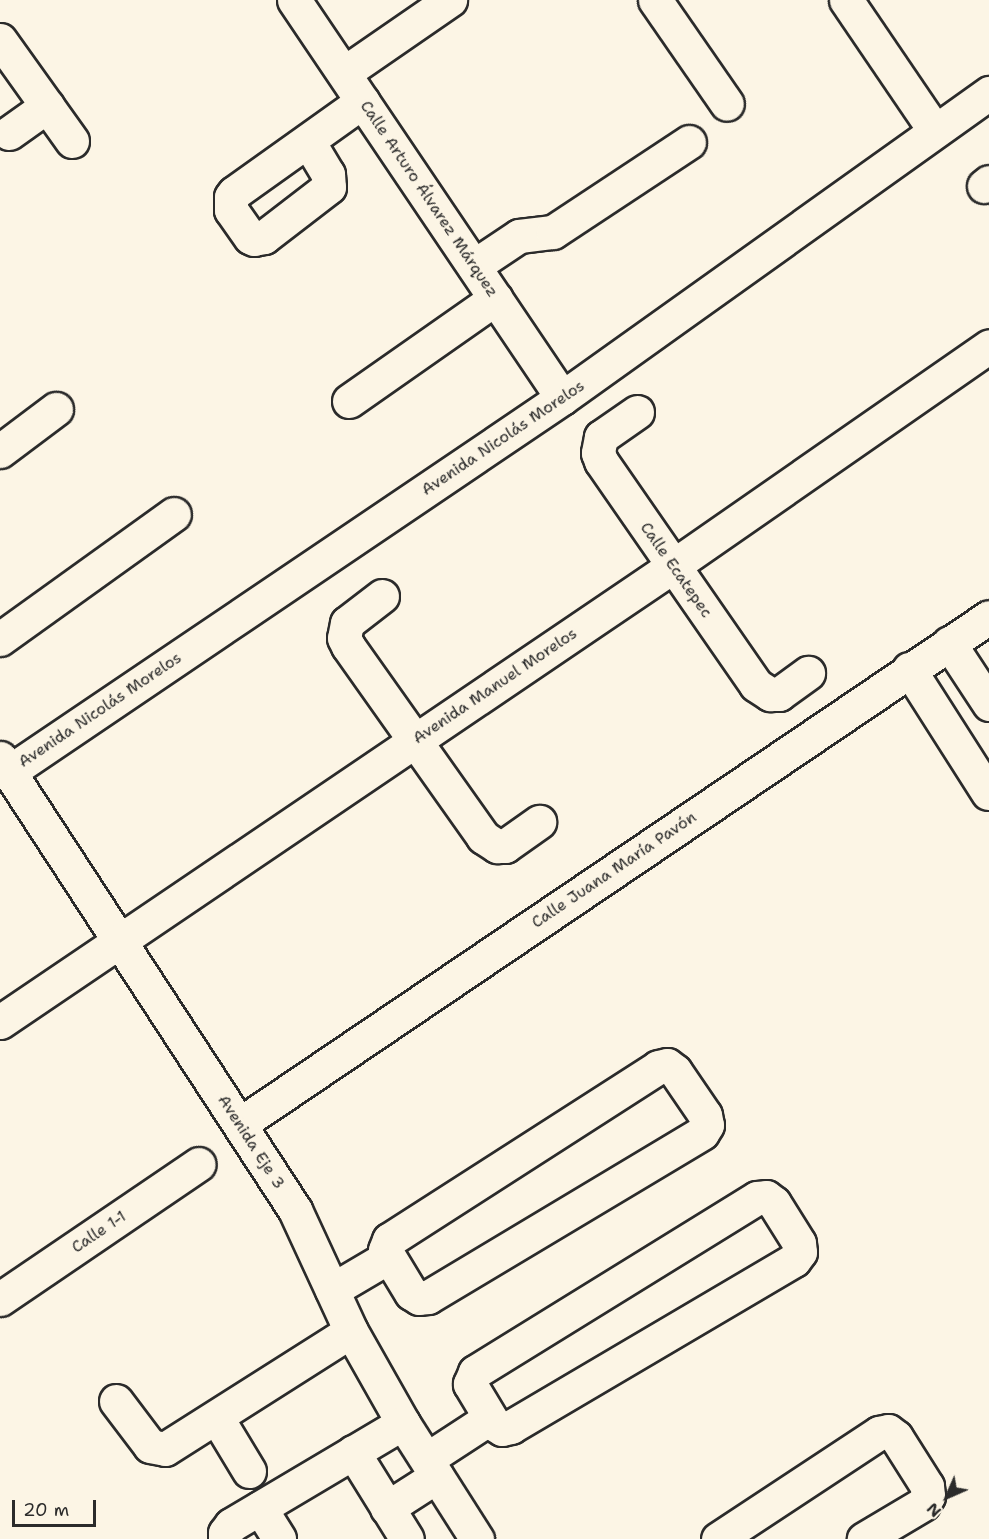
<!DOCTYPE html>
<meta charset="utf-8">
<style>
body{margin:0}
#map{position:relative;width:989px;height:1539px;overflow:hidden;background:#fcf5e5;font-family:"Shantell Sans",sans-serif}
div>[style]{position:absolute}
.roads{filter:drop-shadow(2px 0 #2b2b2b) drop-shadow(-2px 0 #2b2b2b) drop-shadow(0 2px #2b2b2b) drop-shadow(0 -2px #2b2b2b)}
.minor>*{height:33px;margin:-16.5px;padding:0 16.5px;transform-origin:16.5px;border-radius:16.5px;background:#fcf5e5}
span{translate:-50% -50%;white-space:nowrap;text-align:center;line-height:1.15;-webkit-text-stroke:5px #fcf5e5;paint-order:stroke}
.street-label{font-size:16px;color:#2b2b2b}
.north{position:absolute;left:917px;top:1467px;width:60px;height:60px;-webkit-text-stroke:4px #fcf5e5;paint-order:stroke;rotate:225deg;font-size:16px;font-weight:700;line-height:24px;text-align:center;color:#2b2b2b}
.north::after{content:'';display:block;margin:auto;width:21px;height:27px;background:#2b2b2b;clip-path:polygon(50% 0,100% 100%,50% 72%,0 100%)}
.scale{position:absolute;left:12px;top:1500px;width:84px;height:27px;box-sizing:border-box;border:3px solid #2b2b2b;border-top:0;padding-left:8px;font-size:18px;line-height:21px;white-space:nowrap;color:#2b2b2b;-webkit-text-stroke:4px #fcf5e5;paint-order:stroke}
</style>
<div id="map">
<div class="roads">
<div class="minor">
<div style="left:294px;top:0;width:480px;rotate:56deg"></div>
<div style="left:655px;top:0;width:126px;rotate:55.3deg"></div>
<div style="left:846px;top:0;width:158px;rotate:55.8deg"></div>
<div style="left:0;top:40px;width:124px;rotate:54.5deg"></div>
<div style="left:344px;top:73px;width:129px;rotate:-34.6deg"></div>
<div style="left:9px;top:133px;width:47px;rotate:-35.4deg"></div>
<div style="left:308px;top:141px;width:39px;rotate:59deg"></div>
<div style="left:328px;top:174px;width:13px;rotate:86deg"></div>
<div style="left:329px;top:187px;width:82px;rotate:142.4deg"></div>
<div style="left:264px;top:237px;width:10px;rotate:169deg"></div>
<div style="left:254px;top:239px;width:4px;rotate:-153deg"></div>
<div style="left:250px;top:237px;width:33px;rotate:-125deg"></div>
<div style="left:231px;top:210px;width:13px;rotate:-90deg"></div>
<div style="left:231px;top:197px;width:5px;rotate:-53deg"></div>
<div style="left:234px;top:193px;width:158px;rotate:-35.5deg"></div>
<div style="left:984px;top:186px;width:6px;rotate:-39deg"></div>
<div style="left:474px;top:266px;width:54px;rotate:-33.7deg"></div>
<div style="left:519px;top:236px;width:34px;rotate:-7deg"></div>
<div style="left:553px;top:232px;width:163px;rotate:-33.5deg"></div>
<div style="left:349px;top:401px;width:179px;rotate:-35deg"></div>
<div style="left:637px;top:412px;width:44px;rotate:145.2deg"></div>
<div style="left:601px;top:437px;width:16px;rotate:101deg"></div>
<div style="left:598px;top:453px;width:9px;rotate:69deg"></div>
<div style="left:601px;top:461px;width:272px;rotate:55.3deg"></div>
<div style="left:756px;top:685px;width:17px;rotate:33deg"></div>
<div style="left:770px;top:694px;width:9px"></div>
<div style="left:779px;top:694px;width:36px;rotate:-36deg"></div>
<div style="left:0;top:451px;width:70px;rotate:-36.9deg"></div>
<div style="left:382px;top:596px;width:44px;rotate:142.4deg"></div>
<div style="left:347px;top:623px;width:15px;rotate:101deg"></div>
<div style="left:344px;top:638px;width:9px;rotate:63deg"></div>
<div style="left:348px;top:646px;width:234px;rotate:54.7deg"></div>
<div style="left:483px;top:837px;width:17px;rotate:33deg"></div>
<div style="left:497px;top:846px;width:8px"></div>
<div style="left:505px;top:846px;width:42px;rotate:-35.2deg"></div>
<div style="left:0;top:639px;width:214px;rotate:-35.7deg"></div>
<div style="left:949px;top:643px;width:73px;rotate:56.7deg"></div>
<div style="left:909px;top:669px;width:147px;rotate:57.5deg"></div>
<div style="left:0;top:758px;width:540px;rotate:56.87deg"></div>
<div style="left:295px;top:1210px;width:133px;rotate:65.2deg"></div>
<div style="left:351px;top:1331px;width:106px;rotate:60.5deg"></div>
<div style="left:403px;top:1423px;width:138px;rotate:57.5deg"></div>
<div style="left:9px;top:772px;width:668px;rotate:-34.07deg"></div>
<div style="left:562px;top:398px;width:525px;rotate:-35.54deg"></div>
<div style="left:0;top:1022px;width:813px;rotate:-34.12deg"></div>
<div style="left:673px;top:566px;width:385px;rotate:-34.8deg"></div>
<div style="left:667px;top:1065px;width:10px;rotate:37deg"></div>
<div style="left:675px;top:1071px;width:53px;rotate:55.7deg"></div>
<div style="left:705px;top:1115px;width:10px;rotate:79deg"></div>
<div style="left:707px;top:1125px;width:9px;rotate:122deg"></div>
<div style="left:702px;top:1133px;width:319px;rotate:149.1deg"></div>
<div style="left:428px;top:1297px;width:9px;rotate:174deg"></div>
<div style="left:419px;top:1298px;width:9px;rotate:-148deg"></div>
<div style="left:411px;top:1293px;width:50px;rotate:-121.2deg"></div>
<div style="left:385px;top:1250px;width:11px;rotate:-68deg"></div>
<div style="left:389px;top:1240px;width:320px;rotate:-32.7deg"></div>
<div style="left:658px;top:1067px;width:9px;rotate:-13deg"></div>
<div style="left:240px;top:1124px;width:904px;rotate:-34.09deg"></div>
<div style="left:766px;top:1197px;width:10px;rotate:37deg"></div>
<div style="left:774px;top:1203px;width:47px;rotate:58deg"></div>
<div style="left:799px;top:1243px;width:9px;rotate:84deg"></div>
<div style="left:800px;top:1252px;width:10px;rotate:127deg"></div>
<div style="left:794px;top:1260px;width:329px;rotate:149.5deg"></div>
<div style="left:511px;top:1427px;width:9px;rotate:167deg"></div>
<div style="left:502px;top:1429px;width:9px;rotate:-148deg"></div>
<div style="left:494px;top:1424px;width:47px;rotate:-121deg"></div>
<div style="left:470px;top:1384px;width:13px;rotate:-67deg"></div>
<div style="left:475px;top:1372px;width:331px;rotate:-31.7deg"></div>
<div style="left:757px;top:1198px;width:9px;rotate:-6deg"></div>
<div style="left:332px;top:1290px;width:65px;rotate:-30.5deg"></div>
<div style="left:0;top:1299px;width:240px;rotate:-34.2deg"></div>
<div style="left:116px;top:1401px;width:56px;rotate:52.9deg"></div>
<div style="left:150px;top:1446px;width:15px;rotate:11deg"></div>
<div style="left:165px;top:1449px;width:220px;rotate:-32.4deg"></div>
<div style="left:217px;top:1418px;width:62px;rotate:58.9deg"></div>
<div style="left:353px;top:1452px;width:102px;rotate:58.2deg"></div>
<div style="left:427px;top:1459px;width:75px;rotate:-33.1deg"></div>
<div style="left:260px;top:1508px;width:36px;rotate:58deg"></div>
<div style="left:387px;top:1508px;width:59px;rotate:-32.6deg"></div>
<div style="left:225px;top:1539px;width:6px;rotate:-90deg"></div>
<div style="left:225px;top:1533px;width:10px;rotate:-53deg"></div>
<div style="left:231px;top:1525px;width:200px;rotate:-30.7deg"></div>
<div style="left:718px;top:1539px;width:193px;rotate:-33.4deg"></div>
<div style="left:879px;top:1433px;width:9px;rotate:-13deg"></div>
<div style="left:888px;top:1431px;width:10px;rotate:37deg"></div>
<div style="left:896px;top:1437px;width:58px;rotate:57.7deg"></div>
<div style="left:927px;top:1486px;width:10px;rotate:84deg"></div>
<div style="left:928px;top:1496px;width:9px;rotate:122deg"></div>
<div style="left:923px;top:1504px;width:69px;rotate:149.3deg"></div>
</div>
</div>
<div class="street-label">
<span style="left:429px;top:199px;rotate:56deg">Calle Arturo Álvarez Márquez</span>
<span style="left:503px;top:438px;rotate:-34deg">Avenida Nicolás Morelos</span>
<span style="left:676px;top:570px;rotate:55deg">Calle Ecatepec</span>
<span style="left:495px;top:686px;rotate:-34deg">Avenida Manuel Morelos</span>
<span style="left:100px;top:710px;rotate:-34deg">Avenida Nicolás Morelos</span>
<span style="left:614px;top:870px;rotate:-34deg">Calle Juana María Pavón</span>
<span style="left:251px;top:1142px;rotate:57deg">Avenida Eje 3</span>
<span style="left:99px;top:1232px;rotate:-34deg">Calle 1-1</span>
</div>
<div class="north">N</div>
<div class="scale">20 m</div>
</div>
